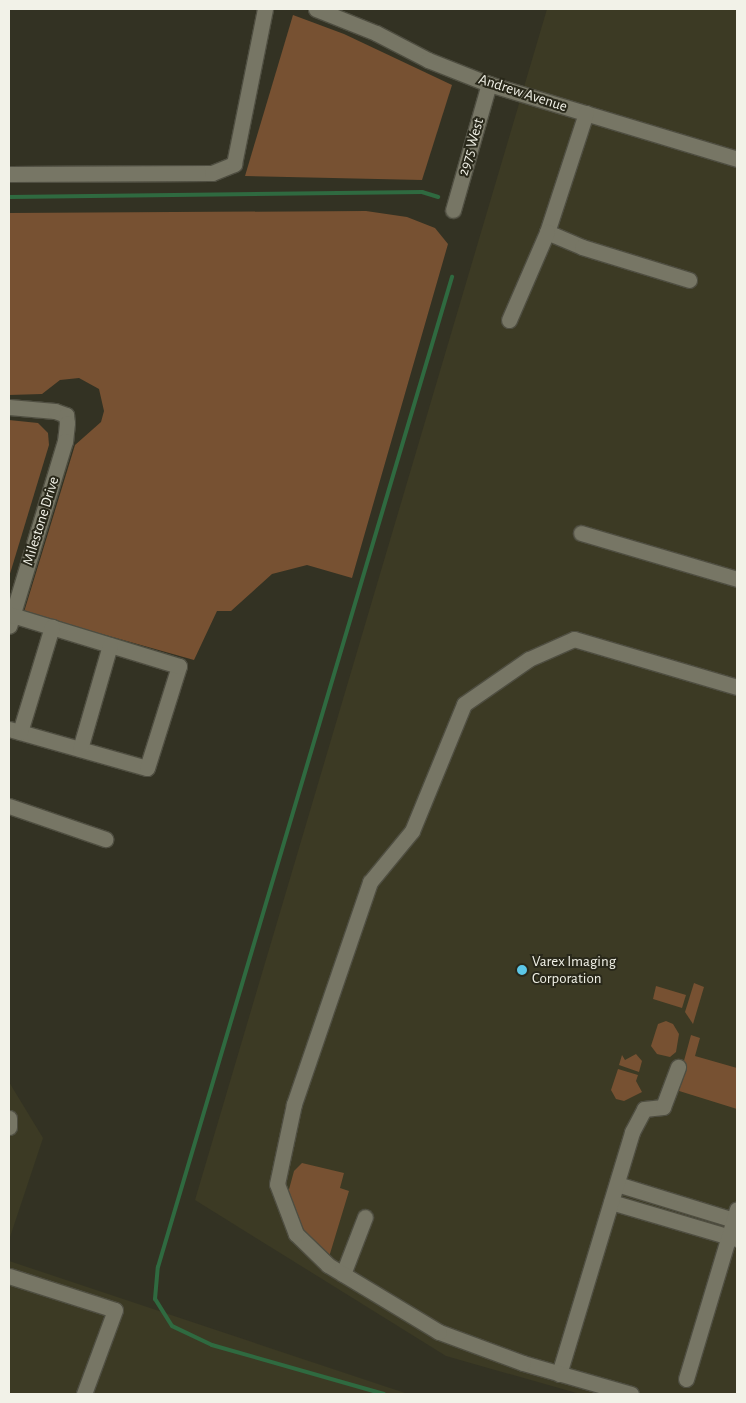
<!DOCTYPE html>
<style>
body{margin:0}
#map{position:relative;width:746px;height:1403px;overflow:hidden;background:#333223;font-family:"Alegreya Sans",sans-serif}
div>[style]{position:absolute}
.built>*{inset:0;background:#3c3a24}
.green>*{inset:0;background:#775132}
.stream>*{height:4px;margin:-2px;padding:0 2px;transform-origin:2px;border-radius:2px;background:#2f6a40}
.roads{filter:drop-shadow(1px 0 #4f4e41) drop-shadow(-1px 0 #4f4e41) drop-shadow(0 1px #4f4e41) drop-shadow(0 -1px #4f4e41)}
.minor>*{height:15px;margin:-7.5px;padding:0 7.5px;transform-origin:7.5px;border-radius:7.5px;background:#777665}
.dots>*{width:14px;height:14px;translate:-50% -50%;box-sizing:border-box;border:2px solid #29281a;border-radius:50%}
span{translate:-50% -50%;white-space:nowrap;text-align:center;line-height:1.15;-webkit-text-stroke:4px #29281a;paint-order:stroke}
.street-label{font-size:15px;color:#f2f2e8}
.poi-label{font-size:15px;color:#f2f2e8}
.left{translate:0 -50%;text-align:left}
.frame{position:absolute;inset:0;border:10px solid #f2f2e8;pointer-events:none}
</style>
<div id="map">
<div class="built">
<div style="clip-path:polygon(547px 9px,737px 9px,737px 1394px,580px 1394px,446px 1356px,195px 1200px)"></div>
<div style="clip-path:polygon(9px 1082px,43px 1138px,9px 1240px)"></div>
<div style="clip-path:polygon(9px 1261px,408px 1394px,9px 1394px)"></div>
</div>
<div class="green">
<div style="clip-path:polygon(293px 15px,344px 34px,452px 85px,422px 180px,245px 176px)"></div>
<div style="clip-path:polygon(366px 211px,407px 217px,435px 228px,448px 244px,352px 578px,307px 565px,272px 574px,231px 611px,217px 611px,194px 660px,24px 612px,75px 445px,101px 422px,104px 411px,99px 389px,79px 378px,60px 380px,42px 394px,9px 395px,9px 213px)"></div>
<div style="clip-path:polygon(9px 420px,38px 423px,48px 433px,49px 445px,9px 577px)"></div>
<div style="clip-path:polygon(694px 983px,704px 987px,693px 1024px,685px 1012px)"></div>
<div style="clip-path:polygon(656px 986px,686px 995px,682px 1008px,653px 999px)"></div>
<div style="clip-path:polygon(666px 1021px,673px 1024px,679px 1034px,676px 1052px,670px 1057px,657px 1054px,651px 1046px,658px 1024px)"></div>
<div style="clip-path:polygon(691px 1035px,700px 1038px,695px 1056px,737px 1068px,737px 1109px,676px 1090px)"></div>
<div style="clip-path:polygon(636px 1054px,642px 1061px,639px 1072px,619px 1065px,622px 1055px,625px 1060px)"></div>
<div style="clip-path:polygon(618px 1069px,638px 1075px,636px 1081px,642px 1092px,624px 1101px,616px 1099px,611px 1090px)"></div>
<div style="clip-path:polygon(302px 1163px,344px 1173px,340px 1188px,349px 1191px,329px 1257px,311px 1241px,299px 1225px,288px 1193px,294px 1171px)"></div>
</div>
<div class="stream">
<div style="left:9px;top:197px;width:413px;rotate:-0.7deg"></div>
<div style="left:422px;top:192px;width:17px;rotate:17deg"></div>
<div style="left:384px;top:1394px;width:179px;rotate:-164.1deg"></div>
<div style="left:212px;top:1345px;width:44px;rotate:-154.6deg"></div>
<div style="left:172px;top:1326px;width:32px;rotate:-122deg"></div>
<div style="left:155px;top:1299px;width:32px;rotate:-85deg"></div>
<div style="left:158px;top:1267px;width:1033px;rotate:-73.46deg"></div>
</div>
<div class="roads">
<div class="minor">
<div style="left:316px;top:9px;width:65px;rotate:21.8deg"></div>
<div style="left:376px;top:33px;width:59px;rotate:27.4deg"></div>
<div style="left:428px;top:60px;width:66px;rotate:21.5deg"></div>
<div style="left:489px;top:84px;width:259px;rotate:16.8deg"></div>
<div style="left:586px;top:113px;width:125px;rotate:108.1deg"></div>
<div style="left:547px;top:232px;width:38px;rotate:23deg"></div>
<div style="left:582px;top:247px;width:112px;rotate:17.1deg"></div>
<div style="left:9px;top:174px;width:203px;rotate:-0.3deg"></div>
<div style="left:212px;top:173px;width:24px;rotate:-22deg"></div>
<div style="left:234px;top:164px;width:158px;rotate:-78.7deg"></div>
<div style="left:453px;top:210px;width:131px;rotate:-74.1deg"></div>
<div style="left:509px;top:320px;width:96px;rotate:-66.6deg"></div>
<div style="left:9px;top:407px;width:46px;rotate:5deg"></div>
<div style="left:55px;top:411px;width:12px;rotate:20deg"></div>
<div style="left:66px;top:415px;width:8px;rotate:83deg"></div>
<div style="left:67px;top:423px;width:18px;rotate:96deg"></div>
<div style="left:65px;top:441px;width:193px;rotate:106.8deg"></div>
<div style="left:581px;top:533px;width:163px;rotate:16.4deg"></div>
<div style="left:9px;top:729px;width:143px;rotate:15.8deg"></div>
<div style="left:147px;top:768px;width:107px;rotate:-72.6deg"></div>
<div style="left:179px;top:666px;width:175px;rotate:-163deg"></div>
<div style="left:20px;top:732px;width:110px;rotate:-73.1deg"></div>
<div style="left:80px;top:749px;width:108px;rotate:-73.9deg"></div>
<div style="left:9px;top:806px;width:102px;rotate:19deg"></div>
<div style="left:9px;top:1118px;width:9px;rotate:90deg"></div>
<div style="left:617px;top:1184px;width:126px;rotate:17.1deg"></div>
<div style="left:611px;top:1202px;width:131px;rotate:16.4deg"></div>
<div style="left:343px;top:1274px;width:61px;rotate:-68.9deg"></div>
<div style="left:9px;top:1276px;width:111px;rotate:17.8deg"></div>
<div style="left:115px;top:1310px;width:90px;rotate:110.3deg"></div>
<div style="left:559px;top:1374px;width:253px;rotate:-73.2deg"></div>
<div style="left:632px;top:1132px;width:26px;rotate:-62deg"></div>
<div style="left:644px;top:1109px;width:19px;rotate:-6deg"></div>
<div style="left:663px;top:1107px;width:43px;rotate:-69.4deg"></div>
<div style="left:686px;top:1379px;width:177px;rotate:-73.3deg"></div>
<div style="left:631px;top:1394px;width:112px;rotate:-164deg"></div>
<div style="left:523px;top:1363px;width:90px;rotate:-159.7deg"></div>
<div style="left:439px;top:1332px;width:130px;rotate:-148.9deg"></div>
<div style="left:328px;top:1265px;width:45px;rotate:-135.9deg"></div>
<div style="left:296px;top:1234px;width:53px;rotate:-110.8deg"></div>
<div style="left:277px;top:1184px;width:82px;rotate:-78deg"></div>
<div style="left:294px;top:1104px;width:235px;rotate:-71.1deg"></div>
<div style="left:370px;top:882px;width:66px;rotate:-50.5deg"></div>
<div style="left:412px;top:831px;width:137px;rotate:-67.7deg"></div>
<div style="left:464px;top:704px;width:79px;rotate:-34.7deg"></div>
<div style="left:529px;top:659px;width:49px;rotate:-24deg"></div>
<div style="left:574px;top:639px;width:170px;rotate:16.4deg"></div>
</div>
</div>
<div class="dots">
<div style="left:522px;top:970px;background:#5cc7e7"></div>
</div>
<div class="street-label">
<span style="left:523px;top:93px;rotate:18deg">Andrew Avenue</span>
<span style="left:471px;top:147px;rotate:-74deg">2975 West</span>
<span style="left:41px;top:521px;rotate:-73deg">Milestone Drive</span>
</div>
<div class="poi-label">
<span class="left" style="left:532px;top:970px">Varex Imaging<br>Corporation</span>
</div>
<div class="frame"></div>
</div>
